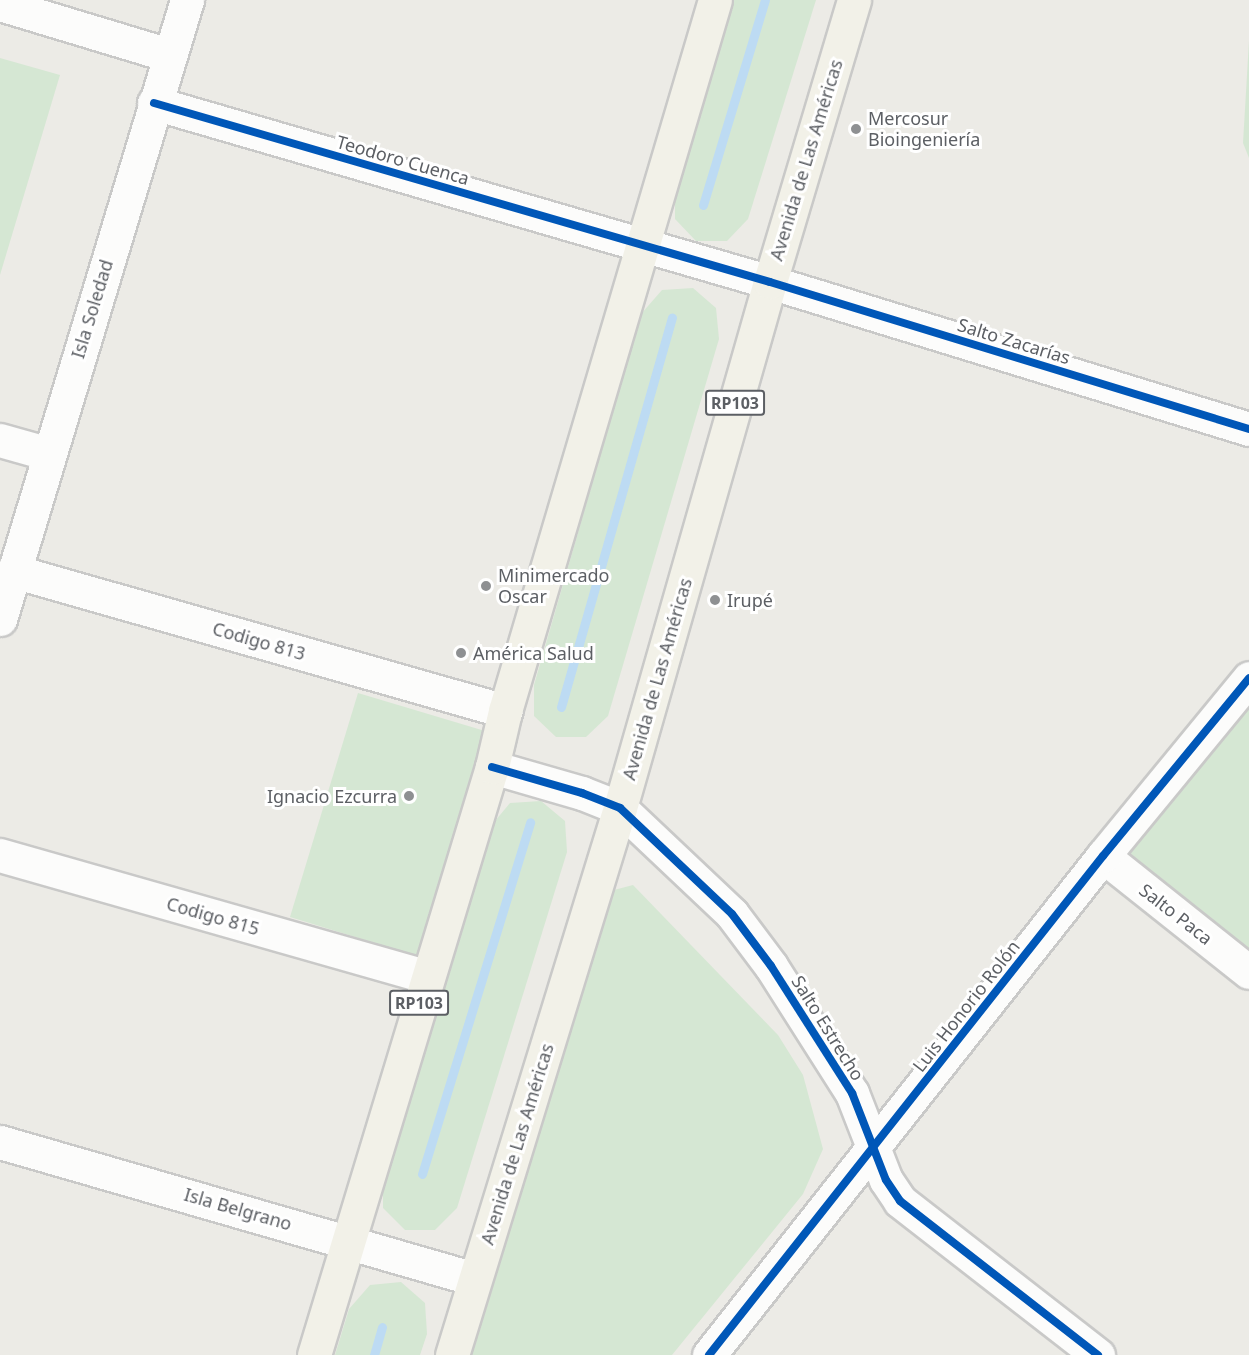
<!DOCTYPE html>
<meta charset="utf-8">
<style>
body{margin:0}
#map{position:relative;width:1249px;height:1355px;overflow:hidden;background:#ecebe6;font-family:"Noto Sans",sans-serif}
div>[style]{position:absolute}
.green>*{inset:0;background:#d5e7d3}
.stream>*{height:9px;margin:-4.5px;padding:0 4.5px;transform-origin:4.5px;border-radius:4.5px;background:#bddbf3}
.roads{filter:drop-shadow(2px 0 #c9c9c8) drop-shadow(-2px 0 #c9c9c8) drop-shadow(0 2px #c9c9c8) drop-shadow(0 -2px #c9c9c8)}
.minor>*{height:33px;margin:-16.5px;padding:0 16.5px;transform-origin:16.5px;border-radius:16.5px;background:#fcfcfb}
.major>*{height:33px;margin:-16.5px;padding:0 16.5px;transform-origin:16.5px;border-radius:16.5px;background:#f2f1e8}
.cycleway>*{height:8px;margin:-4px;padding:0 4px;transform-origin:4px;border-radius:4px;background:#0057b8}
.dots>*{width:16px;height:16px;translate:-50% -50%;box-sizing:border-box;border:3px solid #fff;border-radius:50%}
span{translate:-50% -50%;white-space:nowrap;text-align:center;line-height:1.15;-webkit-text-stroke:6px #fff;paint-order:stroke}
.shield-label span{padding:2px 4px;background:#fff;border:2px solid;border-radius:4px;-webkit-text-stroke-width:0}
.shield-label{font-size:16px;color:#5c5f64;font-weight:700}
.poi-label{font-size:18px;color:#5c5f64}
.left{translate:0 -50%;text-align:left}
.right{translate:-100% -50%;text-align:right}
.street-label{font-size:18px;color:#5c5f64}
</style>
<div id="map">
<div class="green">
<div style="clip-path:polygon(732px 0,816px 0,748px 219px,727px 241px,696px 241px,675px 219px,675px 189px)"></div>
<div style="clip-path:polygon(1249px 41px,1249px 158px,1243px 143px)"></div>
<div style="clip-path:polygon(0 58px,60px 75px,0 275px)"></div>
<div style="clip-path:polygon(693px 288px,716px 308px,719px 339px,608px 716px,586px 737px,556px 737px,534px 716px,534px 685px,641px 314px,662px 290px)"></div>
<div style="clip-path:polygon(1249px 671px,1249px 952px,1113px 850px)"></div>
<div style="clip-path:polygon(358px 693px,485px 731px,417px 956px,290px 917px)"></div>
<div style="clip-path:polygon(541px 801px,565px 821px,567px 852px,457px 1208px,435px 1230px,405px 1230px,383px 1208px,383px 1177px,490px 827px,510px 803px)"></div>
<div style="clip-path:polygon(633px 885px,778px 1035px,803px 1075px,823px 1149px,803px 1194px,672px 1355px,472px 1355px,614px 890px)"></div>
<div style="clip-path:polygon(401px 1282px,425px 1303px,427px 1334px,420px 1355px,335px 1355px,349px 1309px,370px 1285px)"></div>
</div>
<div class="stream">
<div style="left:703px;top:205px;width:214px;rotate:-73.2deg"></div>
<div style="left:561px;top:707px;width:405px;rotate:-74.1deg"></div>
<div style="left:422px;top:1174px;width:368px;rotate:-72.9deg"></div>
<div style="left:374px;top:1355px;width:29px;rotate:-74deg"></div>
</div>
<div class="roads">
<div class="minor">
<div style="left:0;top:4px;width:177px;rotate:16.8deg"></div>
<div style="left:154px;top:103px;width:641px;rotate:16.2deg"></div>
<div style="left:770px;top:282px;width:501px;rotate:17.06deg"></div>
<div style="left:0;top:440px;width:51px;rotate:15.9deg"></div>
<div style="left:13px;top:571px;width:512px;rotate:15.88deg"></div>
<div style="left:0;top:619px;width:647px;rotate:-73.19deg"></div>
<div style="left:492px;top:767px;width:94px;rotate:16.1deg"></div>
<div style="left:582px;top:793px;width:41px;rotate:21.5deg"></div>
<div style="left:620px;top:808px;width:154px;rotate:43.4deg"></div>
<div style="left:732px;top:914px;width:65px;rotate:53.1deg"></div>
<div style="left:771px;top:966px;width:151px;rotate:57.5deg"></div>
<div style="left:852px;top:1093px;width:93px;rotate:68.7deg"></div>
<div style="left:886px;top:1180px;width:25px;rotate:56deg"></div>
<div style="left:900px;top:1201px;width:251px;rotate:37.9deg"></div>
<div style="left:0;top:855px;width:444px;rotate:15.9deg"></div>
<div style="left:1103px;top:856px;width:186px;rotate:38.5deg"></div>
<div style="left:0;top:1142px;width:494px;rotate:16.1deg"></div>
<div style="left:709px;top:1355px;width:636px;rotate:-51.71deg"></div>
<div style="left:1103px;top:856px;width:230px;rotate:-50.6deg"></div>
</div>
<div class="major">
<div style="left:314px;top:1355px;width:614px;rotate:-73.16deg"></div>
<div style="left:492px;top:767px;width:57px;rotate:-76.9deg"></div>
<div style="left:505px;top:711px;width:741px;rotate:-73.55deg"></div>
<div style="left:452px;top:1355px;width:572px;rotate:-72.93deg"></div>
<div style="left:620px;top:808px;width:547px;rotate:-74.08deg"></div>
<div style="left:770px;top:282px;width:294px;rotate:-73.4deg"></div>
</div>
</div>
<div class="cycleway">
<div style="left:154px;top:103px;width:641px;rotate:16.2deg"></div>
<div style="left:770px;top:282px;width:501px;rotate:17.06deg"></div>
<div style="left:492px;top:767px;width:94px;rotate:16.1deg"></div>
<div style="left:582px;top:793px;width:41px;rotate:21.5deg"></div>
<div style="left:620px;top:808px;width:154px;rotate:43.4deg"></div>
<div style="left:732px;top:914px;width:65px;rotate:53.1deg"></div>
<div style="left:771px;top:966px;width:151px;rotate:57.5deg"></div>
<div style="left:852px;top:1093px;width:93px;rotate:68.7deg"></div>
<div style="left:886px;top:1180px;width:25px;rotate:56deg"></div>
<div style="left:900px;top:1201px;width:251px;rotate:37.9deg"></div>
<div style="left:709px;top:1355px;width:636px;rotate:-51.71deg"></div>
<div style="left:1103px;top:856px;width:230px;rotate:-50.6deg"></div>
</div>
<div class="dots">
<div style="left:856px;top:129px;background:#8e9092"></div>
<div style="left:486px;top:586px;background:#8e9092"></div>
<div style="left:715px;top:600px;background:#8e9092"></div>
<div style="left:461px;top:653px;background:#8e9092"></div>
<div style="left:409px;top:796px;background:#8e9092"></div>
</div>
<div class="shield-label">
<span style="left:735px;top:403px">RP103</span>
<span style="left:419px;top:1003px">RP103</span>
</div>
<div class="poi-label">
<span class="left" style="left:868px;top:129px">Mercosur<br>Bioingeniería</span>
<span class="left" style="left:498px;top:586px">Minimercado<br>Oscar</span>
<span class="left" style="left:727px;top:600px">Irupé</span>
<span class="left" style="left:473px;top:653px">América Salud</span>
<span class="right" style="left:397px;top:796px">Ignacio Ezcurra</span>
</div>
<div class="street-label">
<span style="left:403px;top:160px;rotate:16deg">Teodoro Cuenca</span>
<span style="left:806px;top:160px;rotate:-73deg">Avenida de Las Américas</span>
<span style="left:92px;top:309px;rotate:-73deg">Isla Soledad</span>
<span style="left:1014px;top:341px;rotate:17deg">Salto Zacarías</span>
<span style="left:259px;top:641px;rotate:16deg">Codigo 813</span>
<span style="left:657px;top:679px;rotate:-74deg">Avenida de Las Américas</span>
<span style="left:1176px;top:914px;rotate:38deg">Salto Paca</span>
<span style="left:213px;top:916px;rotate:16deg">Codigo 815</span>
<span style="left:966px;top:1006px;rotate:-52deg">Luis Honorio Rolón</span>
<span style="left:828px;top:1028px;rotate:58deg">Salto Estrecho</span>
<span style="left:517px;top:1144px;rotate:-73deg">Avenida de Las Américas</span>
<span style="left:238px;top:1209px;rotate:16deg">Isla Belgrano</span>
</div>
</div>
